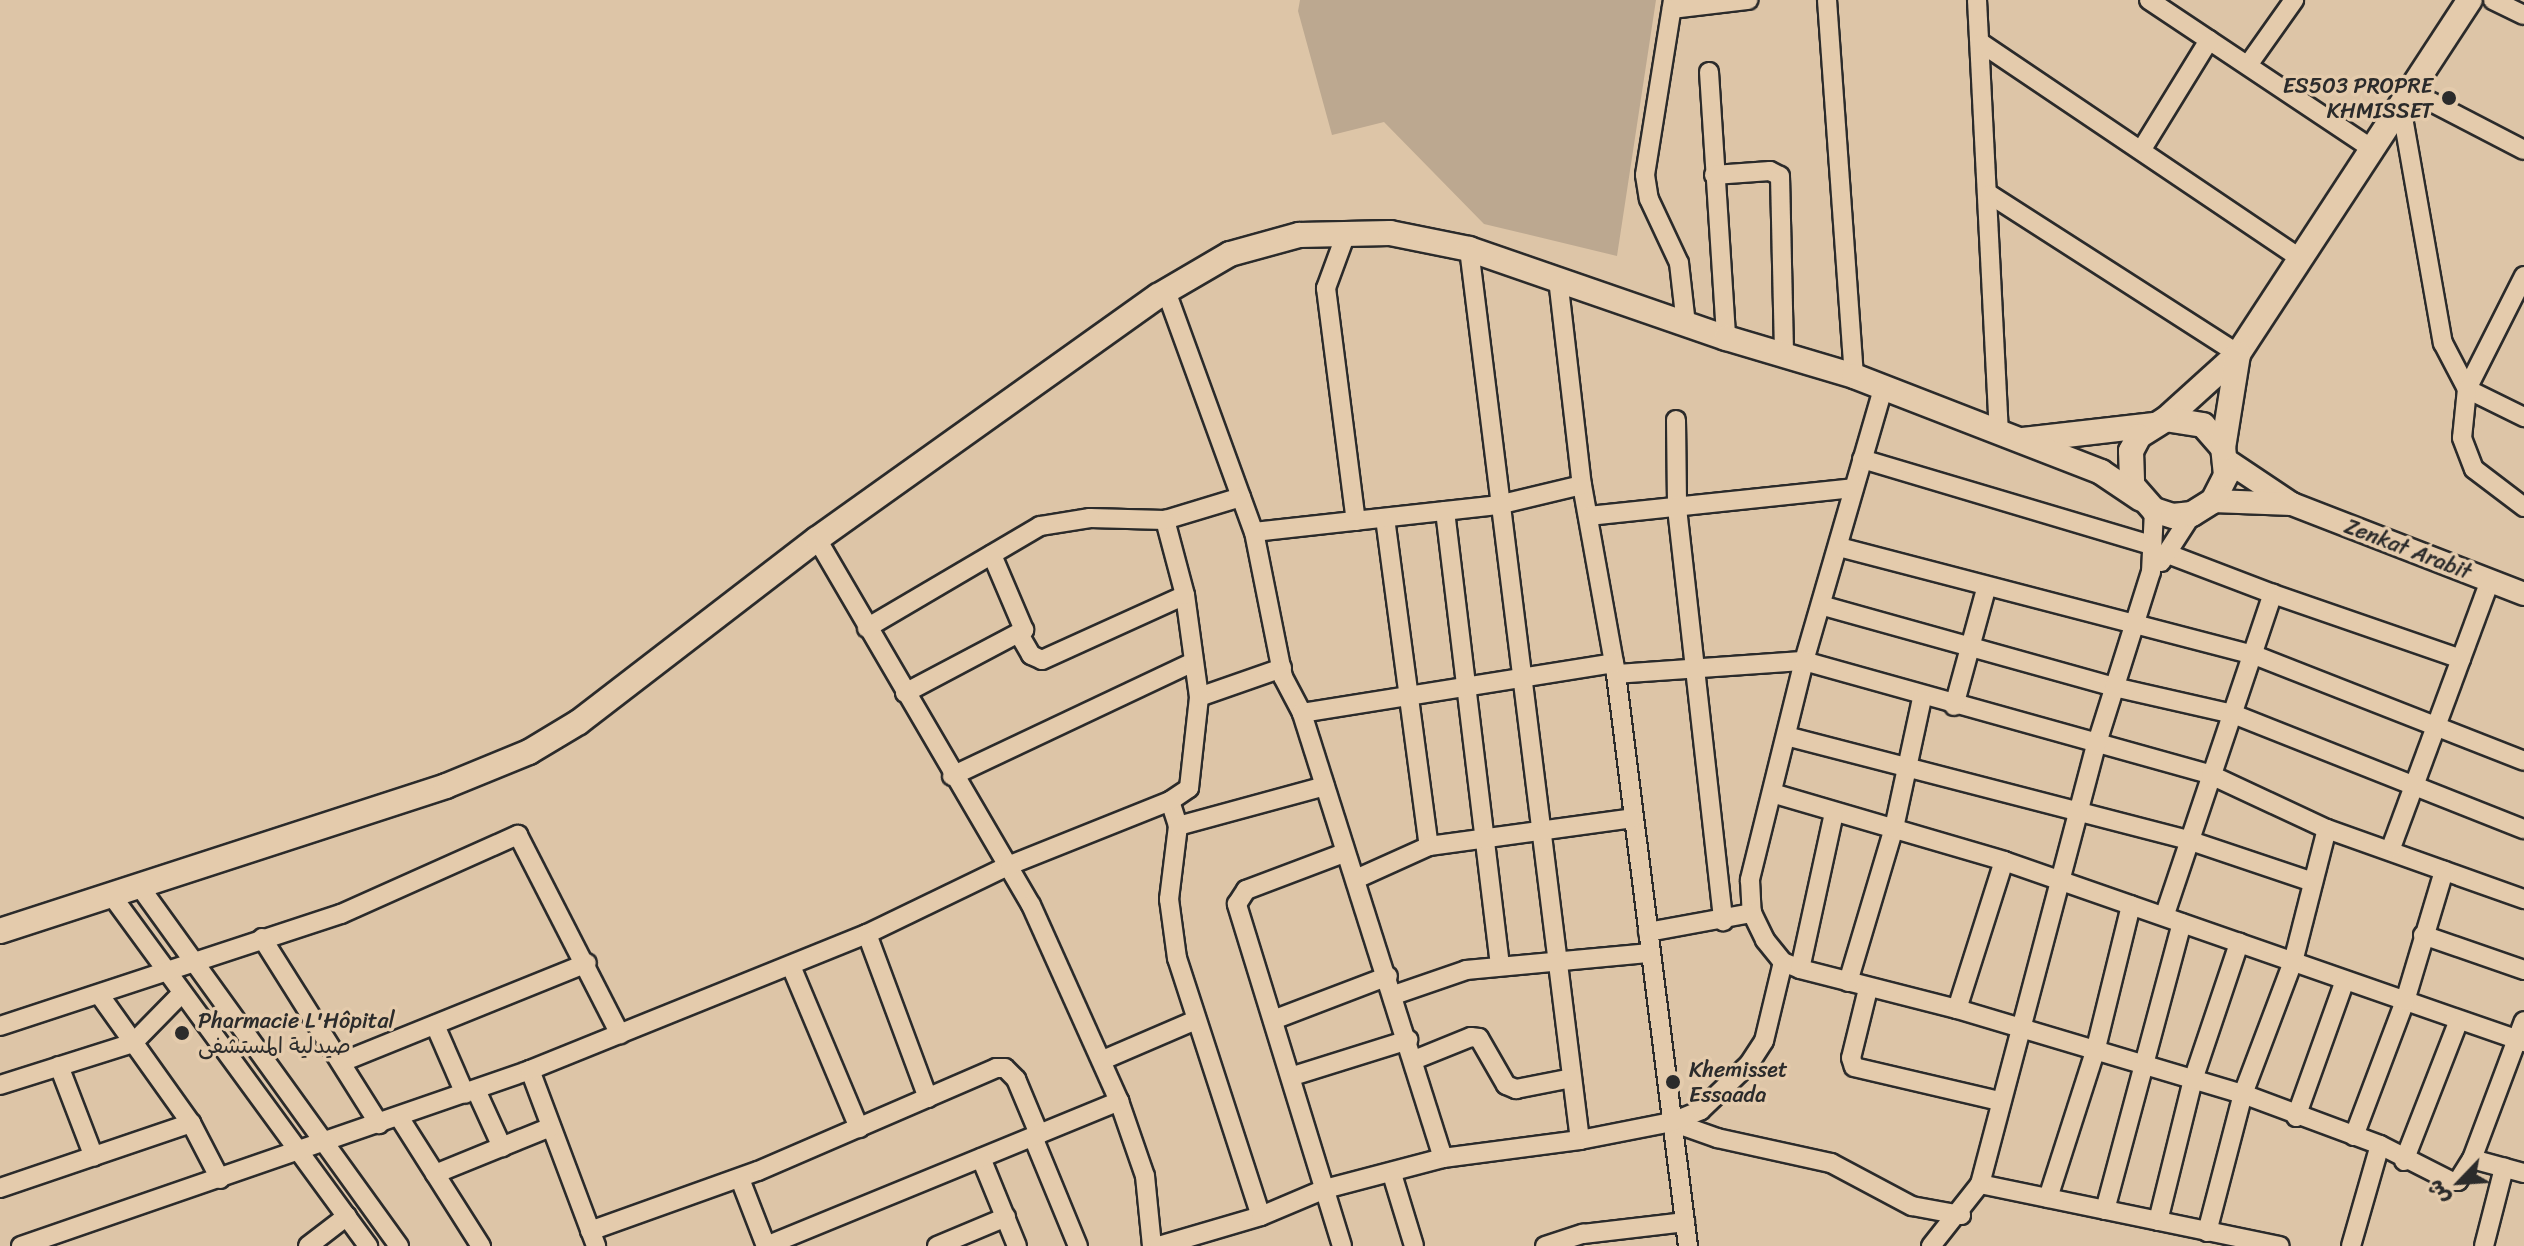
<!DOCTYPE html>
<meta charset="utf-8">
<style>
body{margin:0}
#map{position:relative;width:2524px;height:1246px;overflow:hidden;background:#ddc5a7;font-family:Sriracha,"Playpen Sans Arabic",sans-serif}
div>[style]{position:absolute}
.green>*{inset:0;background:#bca890}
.roads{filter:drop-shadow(2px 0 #2b2b2b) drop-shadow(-2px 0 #2b2b2b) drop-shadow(0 2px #2b2b2b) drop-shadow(0 -2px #2b2b2b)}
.minor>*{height:18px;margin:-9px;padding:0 9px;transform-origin:9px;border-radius:9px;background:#e4cbac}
.tertiary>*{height:22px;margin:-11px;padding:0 11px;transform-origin:11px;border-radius:11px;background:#e4cbac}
.secondary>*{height:24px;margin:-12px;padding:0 12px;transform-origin:12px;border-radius:12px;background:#e4cbac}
.dots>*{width:22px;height:22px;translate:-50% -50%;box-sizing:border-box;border:4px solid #e4cbac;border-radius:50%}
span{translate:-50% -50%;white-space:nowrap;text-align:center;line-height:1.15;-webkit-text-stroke:7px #e4cbac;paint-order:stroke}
.poi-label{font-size:22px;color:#2b2b2b}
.right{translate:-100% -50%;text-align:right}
.left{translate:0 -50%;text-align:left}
.street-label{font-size:22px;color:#2b2b2b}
.north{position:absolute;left:2420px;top:1142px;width:80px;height:80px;-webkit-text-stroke:6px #e4cbac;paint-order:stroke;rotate:245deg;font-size:22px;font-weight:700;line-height:32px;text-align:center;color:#2b2b2b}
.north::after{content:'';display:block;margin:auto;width:28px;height:36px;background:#2b2b2b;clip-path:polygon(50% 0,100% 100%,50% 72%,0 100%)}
</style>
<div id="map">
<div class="green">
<div style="clip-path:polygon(1300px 0,1656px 0,1617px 256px,1484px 224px,1384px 122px,1332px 135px,1298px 11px)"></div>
</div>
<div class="roads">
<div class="minor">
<div style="left:1673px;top:0;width:177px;rotate:99.1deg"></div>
<div style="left:1645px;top:175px;width:24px;rotate:81deg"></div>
<div style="left:1649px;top:199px;width:71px;rotate:64.9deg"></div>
<div style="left:1679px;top:263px;width:61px;rotate:83.5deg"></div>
<div style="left:1827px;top:0;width:377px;rotate:85.9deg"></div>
<div style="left:1977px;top:0;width:434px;rotate:87.1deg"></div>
<div style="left:2149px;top:0;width:267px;rotate:33.7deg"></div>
<div style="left:2493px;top:0;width:34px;rotate:26deg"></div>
<div style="left:1672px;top:9px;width:77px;rotate:-6.8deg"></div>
<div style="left:1981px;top:43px;width:382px;rotate:34deg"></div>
<div style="left:2248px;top:65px;width:80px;rotate:-54.7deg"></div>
<div style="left:1709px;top:72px;width:267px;rotate:86.3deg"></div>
<div style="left:2410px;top:91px;width:128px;rotate:27.4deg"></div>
<div style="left:2401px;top:106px;width:241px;rotate:80deg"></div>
<div style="left:2443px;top:343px;width:52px;rotate:62.4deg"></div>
<div style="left:2467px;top:389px;width:64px;rotate:26.2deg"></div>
<div style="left:2142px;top:149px;width:128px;rotate:-58.4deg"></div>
<div style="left:1714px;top:175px;width:56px;rotate:-4.1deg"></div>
<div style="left:1770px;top:171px;width:11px;rotate:27deg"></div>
<div style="left:1780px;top:176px;width:179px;rotate:88.7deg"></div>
<div style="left:1989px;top:194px;width:296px;rotate:32.7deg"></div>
<div style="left:1347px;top:231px;width:61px;rotate:110.2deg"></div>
<div style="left:1326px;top:288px;width:235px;rotate:82.7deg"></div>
<div style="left:1469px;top:249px;width:898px;rotate:82.9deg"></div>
<div style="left:2524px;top:276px;width:127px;rotate:116.8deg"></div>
<div style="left:2467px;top:389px;width:49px;rotate:95.8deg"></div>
<div style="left:2462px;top:438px;width:33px;rotate:69deg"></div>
<div style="left:2474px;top:469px;width:63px;rotate:37.2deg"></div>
<div style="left:1558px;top:279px;width:207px;rotate:83.4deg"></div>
<div style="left:1582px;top:485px;width:192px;rotate:79.8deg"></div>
<div style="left:1616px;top:674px;width:577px;rotate:82.83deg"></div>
<div style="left:1166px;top:291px;width:219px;rotate:70deg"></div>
<div style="left:1883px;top:389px;width:283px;rotate:106.2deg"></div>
<div style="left:1804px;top:661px;width:226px;rotate:103.9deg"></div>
<div style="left:1750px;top:880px;width:33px;rotate:87deg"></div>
<div style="left:1752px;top:913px;width:30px;rotate:64deg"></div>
<div style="left:1765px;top:940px;width:28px;rotate:51deg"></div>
<div style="left:1783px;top:962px;width:18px;rotate:22deg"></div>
<div style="left:1800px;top:969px;width:162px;rotate:14.3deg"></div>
<div style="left:1957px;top:1009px;width:298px;rotate:16.6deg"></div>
<div style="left:2243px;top:1094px;width:146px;rotate:20.4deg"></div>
<div style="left:2380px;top:1145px;width:80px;rotate:26.9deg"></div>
<div style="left:2451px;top:1181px;width:7px"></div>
<div style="left:2458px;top:1181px;width:26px;rotate:-58deg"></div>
<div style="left:2472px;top:1159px;width:54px;rotate:15.1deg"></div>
<div style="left:1676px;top:420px;width:88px;rotate:89.3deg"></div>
<div style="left:1677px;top:508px;width:416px;rotate:83.6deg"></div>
<div style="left:1862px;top:459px;width:301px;rotate:16.6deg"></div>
<div style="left:1445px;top:511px;width:458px;rotate:83.1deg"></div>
<div style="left:1588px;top:516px;width:267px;rotate:-6deg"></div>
<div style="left:1385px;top:518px;width:331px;rotate:82.4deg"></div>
<div style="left:1165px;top:520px;width:79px;rotate:-16.8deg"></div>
<div style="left:1241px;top:497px;width:37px;rotate:70deg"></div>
<div style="left:817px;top:539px;width:424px;rotate:59.7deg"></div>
<div style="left:1031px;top:905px;width:215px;rotate:65.8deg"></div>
<div style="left:1119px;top:1101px;width:79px;rotate:70.9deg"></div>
<div style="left:1145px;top:1176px;width:70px;rotate:84.3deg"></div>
<div style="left:1839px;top:547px;width:429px;rotate:14.6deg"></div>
<div style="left:2254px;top:655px;width:290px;rotate:21.4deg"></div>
<div style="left:2168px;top:554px;width:112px;rotate:20.9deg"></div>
<div style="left:2161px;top:562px;width:57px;rotate:-57.1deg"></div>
<div style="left:1824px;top:606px;width:301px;rotate:15.6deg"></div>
<div style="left:2114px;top:687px;width:122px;rotate:12.8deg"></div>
<div style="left:2233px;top:714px;width:313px;rotate:21.6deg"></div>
<div style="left:1019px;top:634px;width:24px;rotate:60deg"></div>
<div style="left:1031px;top:655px;width:12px;rotate:24deg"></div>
<div style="left:1042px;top:660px;width:157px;rotate:-24.4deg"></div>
<div style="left:1616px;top:674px;width:188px;rotate:-4deg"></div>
<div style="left:1804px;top:661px;width:423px;rotate:15.6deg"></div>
<div style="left:2211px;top:775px;width:128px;rotate:25deg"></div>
<div style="left:2327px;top:829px;width:209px;rotate:19.6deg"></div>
<div style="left:905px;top:693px;width:135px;rotate:-27.9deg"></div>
<div style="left:1024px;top:630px;width:82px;rotate:-113.1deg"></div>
<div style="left:1199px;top:697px;width:88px;rotate:-19.3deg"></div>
<div style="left:1954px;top:706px;width:121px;rotate:-74.7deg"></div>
<div style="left:1302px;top:713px;width:41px;rotate:-117.8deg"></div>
<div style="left:1283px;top:677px;width:148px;rotate:-101.3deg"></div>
<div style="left:1254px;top:532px;width:245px;rotate:-6.3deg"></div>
<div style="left:1498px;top:505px;width:86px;rotate:-13.4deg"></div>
<div style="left:1786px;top:736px;width:415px;rotate:14.5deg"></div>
<div style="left:2188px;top:840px;width:129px;rotate:18.6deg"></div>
<div style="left:952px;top:776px;width:267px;rotate:-25.3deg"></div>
<div style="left:1772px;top:793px;width:242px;rotate:16.3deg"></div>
<div style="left:2004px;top:861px;width:551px;rotate:19.19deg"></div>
<div style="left:1170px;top:801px;width:26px;rotate:72deg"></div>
<div style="left:1178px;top:826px;width:74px;rotate:97deg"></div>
<div style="left:1169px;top:899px;width:60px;rotate:82.3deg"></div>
<div style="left:1177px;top:958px;width:271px;rotate:72deg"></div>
<div style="left:1178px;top:826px;width:152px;rotate:-15.2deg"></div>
<div style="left:2391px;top:848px;width:285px;rotate:-69.7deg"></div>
<div style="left:1356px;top:879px;width:80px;rotate:-24.3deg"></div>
<div style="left:1429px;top:846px;width:206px;rotate:-7.8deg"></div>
<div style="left:140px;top:887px;width:443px;rotate:54.2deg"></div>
<div style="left:112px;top:896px;width:434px;rotate:53.8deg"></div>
<div style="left:2165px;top:914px;width:338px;rotate:-71.4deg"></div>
<div style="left:2273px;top:594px;width:199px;rotate:19.1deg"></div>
<div style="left:1648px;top:932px;width:106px;rotate:-10.4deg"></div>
<div style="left:867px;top:934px;width:175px;rotate:69.6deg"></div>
<div style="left:2423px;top:935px;width:107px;rotate:19.1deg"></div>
<div style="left:262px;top:938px;width:220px;rotate:57.8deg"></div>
<div style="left:791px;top:966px;width:176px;rotate:67.2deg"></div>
<div style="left:1800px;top:969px;width:160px;rotate:-77.7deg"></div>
<div style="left:1848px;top:982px;width:161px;rotate:-73.4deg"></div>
<div style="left:1894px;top:828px;width:133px;rotate:-77.8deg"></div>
<div style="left:1868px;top:989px;width:71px;rotate:103.8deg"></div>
<div style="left:1851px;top:1058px;width:9px;rotate:72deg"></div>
<div style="left:1854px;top:1067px;width:149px;rotate:13.2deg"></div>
<div style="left:1394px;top:995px;width:76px;rotate:-19.1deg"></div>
<div style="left:1466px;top:970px;width:185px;rotate:-5.3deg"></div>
<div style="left:101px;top:997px;width:155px;rotate:54.5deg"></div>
<div style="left:191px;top:1123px;width:63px;rotate:62.6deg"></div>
<div style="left:1957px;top:1009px;width:155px;rotate:-72.4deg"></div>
<div style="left:1273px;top:1020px;width:123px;rotate:-20.9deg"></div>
<div style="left:435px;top:1025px;width:75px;rotate:66.5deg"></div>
<div style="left:0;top:1026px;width:359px;rotate:-18.2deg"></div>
<div style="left:341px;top:914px;width:194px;rotate:-24.1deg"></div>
<div style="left:518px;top:835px;width:224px;rotate:62.9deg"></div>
<div style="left:1103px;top:1060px;width:101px;rotate:-23.3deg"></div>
<div style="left:1414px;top:1060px;width:61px;rotate:-22deg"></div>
<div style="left:1471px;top:1037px;width:8px;rotate:7deg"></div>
<div style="left:1479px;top:1038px;width:54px;rotate:60.1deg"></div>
<div style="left:1506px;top:1085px;width:11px;rotate:22deg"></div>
<div style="left:1516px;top:1089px;width:57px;rotate:-11.1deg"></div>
<div style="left:342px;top:1062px;width:264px;rotate:-22deg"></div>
<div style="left:59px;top:1066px;width:97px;rotate:69deg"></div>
<div style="left:530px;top:1070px;width:188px;rotate:69.4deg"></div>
<div style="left:1293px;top:1076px;width:121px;rotate:-17.4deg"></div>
<div style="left:0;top:1085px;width:139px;rotate:-17.5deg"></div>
<div style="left:133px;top:1043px;width:70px;rotate:-45.6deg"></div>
<div style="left:476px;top:1090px;width:63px;rotate:65.5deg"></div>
<div style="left:399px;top:1117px;width:153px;rotate:57.6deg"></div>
<div style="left:2296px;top:1117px;width:145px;rotate:-70.3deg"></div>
<div style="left:1672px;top:1122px;width:48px;rotate:19.6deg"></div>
<div style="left:1717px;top:1138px;width:117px;rotate:12.4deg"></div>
<div style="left:1831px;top:1163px;width:92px;rotate:28deg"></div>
<div style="left:1912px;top:1206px;width:50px;rotate:10.4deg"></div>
<div style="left:2354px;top:1136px;width:144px;rotate:-69.3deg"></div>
<div style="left:2405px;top:1001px;width:136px;rotate:-73.3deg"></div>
<div style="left:1033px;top:1137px;width:118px;rotate:67.6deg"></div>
<div style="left:981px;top:1158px;width:95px;rotate:67.8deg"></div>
<div style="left:1443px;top:1158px;width:467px;rotate:-107.6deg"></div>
<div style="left:1302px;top:713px;width:316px;rotate:-9.1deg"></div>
<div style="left:2472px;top:1159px;width:147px;rotate:-69.4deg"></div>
<div style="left:2404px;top:1161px;width:151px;rotate:-68.7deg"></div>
<div style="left:435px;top:1174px;width:125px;rotate:-22.1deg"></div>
<div style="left:1392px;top:1174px;width:75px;rotate:73deg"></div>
<div style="left:740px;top:1179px;width:72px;rotate:68.8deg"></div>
<div style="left:1980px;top:1184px;width:306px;rotate:11.7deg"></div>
<div style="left:0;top:1188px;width:202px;rotate:-18.8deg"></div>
<div style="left:2048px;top:1198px;width:153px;rotate:-72.2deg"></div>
<div style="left:2095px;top:1052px;width:151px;rotate:-76.2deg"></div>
<div style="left:2105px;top:1210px;width:297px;rotate:-75deg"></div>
<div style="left:2158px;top:1221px;width:145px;rotate:-76.1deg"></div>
<div style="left:2193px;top:1080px;width:145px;rotate:-71.4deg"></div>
<div style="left:590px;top:1231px;width:178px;rotate:-19.7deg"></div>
<div style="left:758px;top:1171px;width:259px;rotate:-23.4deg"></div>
<div style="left:996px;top:1068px;width:9px"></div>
<div style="left:1005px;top:1068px;width:16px;rotate:45deg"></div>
<div style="left:1016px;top:1079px;width:60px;rotate:67.3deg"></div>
<div style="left:2207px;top:1232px;width:143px;rotate:-75.4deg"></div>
<div style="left:2243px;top:1094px;width:141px;rotate:-69.3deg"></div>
<div style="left:2293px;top:962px;width:137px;rotate:-75.7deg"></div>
<div style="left:21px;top:1246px;width:539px;rotate:-19.07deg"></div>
<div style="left:530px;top:1070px;width:363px;rotate:-22deg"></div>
<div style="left:867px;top:934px;width:159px;rotate:-25.8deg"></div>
<div style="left:1010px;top:865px;width:172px;rotate:-21.8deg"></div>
<div style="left:1170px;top:801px;width:23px;rotate:-34deg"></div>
<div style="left:1189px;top:788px;width:92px;rotate:-83.7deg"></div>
<div style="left:1199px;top:697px;width:103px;rotate:-97.8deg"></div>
<div style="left:1185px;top:595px;width:78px;rotate:-104.9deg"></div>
<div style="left:1165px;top:520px;width:75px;rotate:-178.5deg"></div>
<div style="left:1090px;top:518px;width:51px;rotate:170.9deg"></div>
<div style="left:1040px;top:526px;width:201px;rotate:149.5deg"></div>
<div style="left:308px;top:1246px;width:49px;rotate:-37.6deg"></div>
<div style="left:766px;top:1246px;width:382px;rotate:-22.3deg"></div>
<div style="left:937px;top:1246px;width:75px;rotate:-22.8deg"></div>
<div style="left:1159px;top:1246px;width:106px;rotate:-16.4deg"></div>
<div style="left:1261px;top:1216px;width:69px;rotate:-22.9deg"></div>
<div style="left:1325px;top:1189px;width:122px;rotate:-14.7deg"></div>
<div style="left:1443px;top:1158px;width:138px;rotate:-7.5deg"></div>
<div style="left:1580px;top:1140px;width:94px;rotate:-11.1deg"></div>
<div style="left:1672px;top:1122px;width:31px;rotate:-22deg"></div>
<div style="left:1701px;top:1110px;width:66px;rotate:-43.8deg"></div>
<div style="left:1749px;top:1064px;width:27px;rotate:-57deg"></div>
<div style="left:1764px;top:1041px;width:81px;rotate:-76.5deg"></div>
<div style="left:1342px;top:1246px;width:358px;rotate:-107.1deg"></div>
<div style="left:1237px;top:904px;width:17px;rotate:-57deg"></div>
<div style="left:1246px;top:890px;width:105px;rotate:-20.7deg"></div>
<div style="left:1545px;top:1246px;width:40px;rotate:-18deg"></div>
<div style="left:1583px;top:1234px;width:103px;rotate:-6.7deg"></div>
<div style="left:1931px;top:1246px;width:79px;rotate:-51.7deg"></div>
<div style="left:1980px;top:1184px;width:453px;rotate:-75.2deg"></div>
<div style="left:2096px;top:746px;width:182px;rotate:-72.5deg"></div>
<div style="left:2151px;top:572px;width:62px;rotate:-87.2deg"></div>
<div style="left:2351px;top:1246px;width:105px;rotate:-74deg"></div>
<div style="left:2484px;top:1246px;width:81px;rotate:-75.6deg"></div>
</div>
<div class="tertiary">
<div style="left:2226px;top:460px;width:79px;rotate:33.7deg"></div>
<div style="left:2292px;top:504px;width:249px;rotate:21.2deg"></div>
<div style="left:2213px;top:501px;width:79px;rotate:2.2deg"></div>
</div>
<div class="secondary">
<div style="left:2166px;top:419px;width:97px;rotate:-42.1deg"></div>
<div style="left:2238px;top:354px;width:423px;rotate:-56.8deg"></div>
<div style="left:2023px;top:440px;width:130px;rotate:-6.6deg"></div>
<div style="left:2223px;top:448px;width:30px;rotate:-131deg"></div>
<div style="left:2203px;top:425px;width:37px;rotate:-171deg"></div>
<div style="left:2166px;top:419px;width:32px;rotate:148deg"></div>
<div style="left:2139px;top:436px;width:17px;rotate:118deg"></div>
<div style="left:2131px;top:451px;width:34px;rotate:88deg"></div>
<div style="left:2132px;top:485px;width:33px;rotate:49deg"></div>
<div style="left:2154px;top:510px;width:20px;rotate:18deg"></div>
<div style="left:2173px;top:516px;width:19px;rotate:-6deg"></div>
<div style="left:2192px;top:514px;width:25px;rotate:-32deg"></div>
<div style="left:2213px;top:501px;width:29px;rotate:-63deg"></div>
<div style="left:2226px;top:475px;width:27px;rotate:-96deg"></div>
<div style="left:2223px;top:448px;width:95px;rotate:-80.9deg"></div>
<div style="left:0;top:931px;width:469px;rotate:-18deg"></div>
<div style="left:446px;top:786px;width:90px;rotate:-22.3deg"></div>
<div style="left:529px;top:752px;width:58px;rotate:-31deg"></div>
<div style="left:579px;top:722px;width:300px;rotate:-37.6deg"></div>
<div style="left:817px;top:539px;width:419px;rotate:-35.5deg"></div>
<div style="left:1158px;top:296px;width:83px;rotate:-30.3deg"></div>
<div style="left:1230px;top:254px;width:72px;rotate:-15.4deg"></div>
<div style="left:1299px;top:235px;width:91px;rotate:-1.3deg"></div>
<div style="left:1390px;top:233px;width:81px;rotate:11.4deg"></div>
<div style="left:1469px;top:249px;width:272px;rotate:19.1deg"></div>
<div style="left:1726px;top:338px;width:134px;rotate:16.5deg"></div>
<div style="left:1854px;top:376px;width:265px;rotate:21.2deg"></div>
<div style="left:2101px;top:472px;width:48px;rotate:34deg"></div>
</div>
</div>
<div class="dots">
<div style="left:2449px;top:98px;background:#2b2b2b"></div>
<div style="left:182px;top:1033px;background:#2b2b2b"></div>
<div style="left:1673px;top:1082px;background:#2b2b2b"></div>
</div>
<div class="poi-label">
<span class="right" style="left:2433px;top:98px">ES503 PROPRE<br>KHMISSET</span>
<span class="left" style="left:198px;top:1033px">Pharmacie L'Hôpital<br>صيدلية المستشفى</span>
<span class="left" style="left:1689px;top:1082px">Khemisset<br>Essaada</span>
</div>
<div class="street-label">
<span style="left:2408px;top:549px;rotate:21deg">Zenkat Arabit</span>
</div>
<div class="north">ش</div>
</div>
